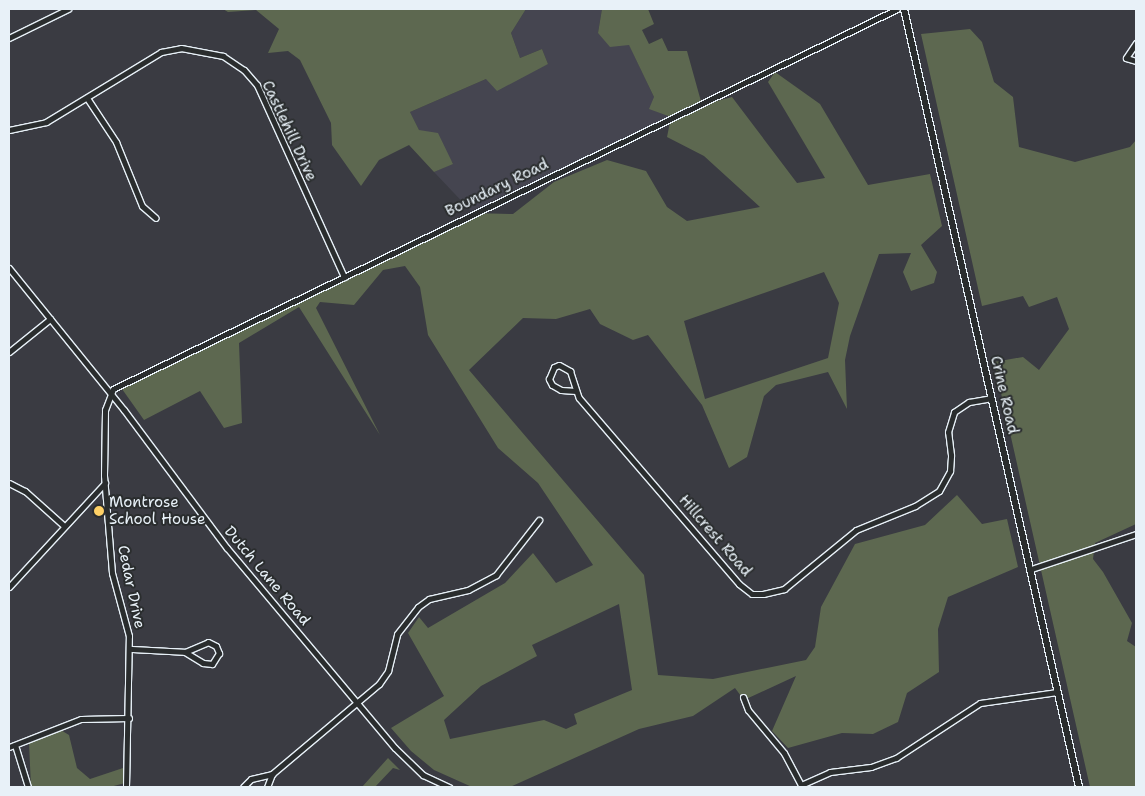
<!DOCTYPE html>
<style>
body{margin:0}
#map{position:relative;width:1145px;height:796px;overflow:hidden;background:#3a3b42;font-family:"Shantell Sans",sans-serif}
div>[style]{position:absolute}
.built>*{inset:0;background:#454550}
.green>*{inset:0;background:#5d6850}
.roads{filter:drop-shadow(1px 0 #e8f1f8) drop-shadow(-1px 0 #e8f1f8) drop-shadow(0 1px #e8f1f8) drop-shadow(0 -1px #e8f1f8)}
.minor>*{height:5px;margin:-2.5px;padding:0 2.5px;transform-origin:2.5px;border-radius:2.5px;background:#2a2d2e}
.major>*{height:6px;margin:-3px;padding:0 3px;transform-origin:3px;border-radius:3px;background:#2a2d2e}
.dots>*{width:14px;height:14px;translate:-50% -50%;box-sizing:border-box;border:2px solid #2a2d2e;border-radius:50%}
span{translate:-50% -50%;white-space:nowrap;text-align:center;line-height:1.15;-webkit-text-stroke:4px #2a2d2e;paint-order:stroke}
.street-label{font-size:15px;color:#e8f1f8}
.poi-label{font-size:15px;color:#e8f1f8}
.left{translate:0 -50%;text-align:left}
.frame{position:absolute;inset:0;border:10px solid #e8f1f8;pointer-events:none}
</style>
<div id="map">
<div class="built">
<div style="clip-path:polygon(526px 9px,602px 9px,598px 33px,629px 44px,654px 97px,671px 117px,471px 211px,434px 172px,453px 163px,419px 130px,410px 112px,486px 79px,548px 64px,542px 49px,520px 58px,511px 33px)"></div>
</div>
<div class="green">
<div style="clip-path:polygon(223px 9px,526px 9px,511px 33px,520px 58px,542px 49px,548px 64px,497px 91px,486px 79px,410px 112px,419px 130px,438px 133px,453px 164px,434px 172px,409px 145px,379px 160px,361px 186px,332px 145px,331px 123px,300px 60px,288px 51px,268px 53px,279px 29px,256px 10px,228px 12px)"></div>
<div style="clip-path:polygon(evenodd,602px 9px,648px 9px,654px 24px,642px 30px,649px 44px,662px 38px,668px 51px,687px 51px,702px 105px,732px 97px,797px 183px,825px 178px,768px 82px,775px 72px,820px 104px,868px 185px,930px 174px,942px 226px,921px 245px,937px 272px,934px 283px,911px 291px,903px 272px,911px 253px,879px 254px,850px 336px,845px 360px,847px 409px,828px 372px,776px 385px,764px 396px,747px 457px,729px 468px,702px 405px,648px 335px,633px 340px,600px 324px,590px 309px,556px 319px,523px 318px,469px 370px,644px 575px,658px 675px,713px 679px,806px 660px,815px 647px,821px 607px,855px 544px,925px 525px,957px 495px,982px 524px,1007px 519px,1018px 567px,948px 597px,938px 629px,939px 672px,907px 693px,898px 722px,873px 734px,842px 733px,788px 748px,772px 731px,796px 676px,744px 700px,735px 688px,693px 716px,639px 729px,510px 787px,472px 787px,434px 770px,411px 751px,391px 728px,444px 696px,408px 633px,419px 617px,428px 628px,505px 583px,533px 553px,556px 583px,593px 565px,538px 483px,498px 448px,428px 335px,420px 287px,405px 266px,383px 270px,354px 305px,320px 302px,316px 308px,380px 435px,299px 307px,239px 343px,242px 423px,224px 428px,200px 391px,144px 420px,122px 389px,173px 360px,472px 213px,513px 214px,554px 182px,607px 160px,646px 171px,667px 207px,687px 221px,760px 207px,704px 156px,667px 137px,671px 117px,649px 109px,654px 97px,629px 45px,610px 47px,598px 33px,602px 9px,824px 272px,839px 303px,828px 358px,705px 399px,684px 321px,824px 272px,602px 9px,619px 604px,632px 690px,574px 714px,577px 724px,566px 729px,544px 720px,450px 739px,444px 720px,481px 686px,537px 656px,532px 645px,619px 604px)"></div>
<div style="clip-path:polygon(970px 29px,982px 42px,994px 82px,1013px 97px,1019px 147px,1075px 162px,1130px 147px,1136px 140px,1136px 524px,1095px 543px,1093px 559px,1103px 572px,1132px 623px,1127px 641px,1136px 647px,1136px 787px,1090px 787px,994px 362px,1023px 357px,1039px 370px,1069px 329px,1057px 297px,1029px 307px,1023px 296px,982px 306px,921px 34px)"></div>
<div style="clip-path:polygon(59px 729px,69px 735px,77px 768px,90px 779px,126px 767px,125px 783px,110px 787px,31px 787px,29px 743px)"></div>
<div style="clip-path:polygon(388px 758px,400px 770px,393px 768px,375px 787px,362px 787px)"></div>
</div>
<div class="roads">
<div class="minor">
<div style="left:9px;top:38px;width:66px;rotate:-26.2deg"></div>
<div style="left:1136px;top:43px;width:18px;rotate:124deg"></div>
<div style="left:1126px;top:58px;width:10px;rotate:17deg"></div>
<div style="left:87px;top:98px;width:53px;rotate:56.6deg"></div>
<div style="left:116px;top:142px;width:69px;rotate:67.9deg"></div>
<div style="left:142px;top:206px;width:18px;rotate:41deg"></div>
<div style="left:9px;top:130px;width:38px;rotate:-12deg"></div>
<div style="left:46px;top:122px;width:135px;rotate:-31.3deg"></div>
<div style="left:161px;top:52px;width:20px;rotate:-11deg"></div>
<div style="left:181px;top:48px;width:43px;rotate:10.8deg"></div>
<div style="left:223px;top:56px;width:25px;rotate:34deg"></div>
<div style="left:244px;top:70px;width:20px;rotate:49deg"></div>
<div style="left:257px;top:85px;width:211px;rotate:65.6deg"></div>
<div style="left:9px;top:268px;width:183px;rotate:51deg"></div>
<div style="left:124px;top:410px;width:172px;rotate:53.3deg"></div>
<div style="left:227px;top:548px;width:261px;rotate:50deg"></div>
<div style="left:395px;top:748px;width:39px;rotate:44deg"></div>
<div style="left:423px;top:775px;width:29px;rotate:25deg"></div>
<div style="left:9px;top:352px;width:53px;rotate:-38.8deg"></div>
<div style="left:576px;top:391px;width:15px;rotate:-176deg"></div>
<div style="left:561px;top:390px;width:10px;rotate:-151deg"></div>
<div style="left:552px;top:385px;width:7px;rotate:-117deg"></div>
<div style="left:549px;top:379px;width:13px;rotate:-67deg"></div>
<div style="left:554px;top:367px;width:5px;rotate:-22deg"></div>
<div style="left:559px;top:365px;width:13px;rotate:29deg"></div>
<div style="left:570px;top:371px;width:28px;rotate:72deg"></div>
<div style="left:579px;top:398px;width:245px;rotate:49.3deg"></div>
<div style="left:739px;top:584px;width:16px;rotate:38deg"></div>
<div style="left:752px;top:594px;width:11px"></div>
<div style="left:763px;top:594px;width:22px;rotate:-13deg"></div>
<div style="left:784px;top:589px;width:93px;rotate:-39.3deg"></div>
<div style="left:856px;top:530px;width:64px;rotate:-22.1deg"></div>
<div style="left:915px;top:506px;width:28px;rotate:-32deg"></div>
<div style="left:939px;top:491px;width:23px;rotate:-61deg"></div>
<div style="left:950px;top:471px;width:16px;rotate:-86deg"></div>
<div style="left:951px;top:455px;width:23px;rotate:-97deg"></div>
<div style="left:948px;top:432px;width:21px;rotate:-73deg"></div>
<div style="left:954px;top:412px;width:18px;rotate:-34deg"></div>
<div style="left:969px;top:402px;width:22px;rotate:-10deg"></div>
<div style="left:9px;top:483px;width:18px;rotate:27deg"></div>
<div style="left:25px;top:491px;width:52px;rotate:41.9deg"></div>
<div style="left:1031px;top:569px;width:111px;rotate:-18.4deg"></div>
<div style="left:9px;top:587px;width:142px;rotate:-47.3deg"></div>
<div style="left:208px;top:642px;width:9px;rotate:27deg"></div>
<div style="left:216px;top:646px;width:8px;rotate:67deg"></div>
<div style="left:219px;top:653px;width:13px;rotate:122deg"></div>
<div style="left:212px;top:664px;width:9px;rotate:-174deg"></div>
<div style="left:203px;top:663px;width:21px;rotate:-149deg"></div>
<div style="left:185px;top:652px;width:25px;rotate:-23deg"></div>
<div style="left:130px;top:649px;width:55px;rotate:3.1deg"></div>
<div style="left:743px;top:697px;width:14px;rotate:69deg"></div>
<div style="left:748px;top:710px;width:56px;rotate:50.1deg"></div>
<div style="left:784px;top:753px;width:38px;rotate:62deg"></div>
<div style="left:15px;top:745px;width:44px;rotate:72.8deg"></div>
<div style="left:9px;top:747px;width:77px;rotate:-21.3deg"></div>
<div style="left:81px;top:719px;width:48px;rotate:-1.2deg"></div>
<div style="left:272px;top:774px;width:140px;rotate:-40.1deg"></div>
<div style="left:379px;top:684px;width:16px;rotate:-55deg"></div>
<div style="left:388px;top:671px;width:38px;rotate:-76deg"></div>
<div style="left:397px;top:634px;width:34px;rotate:-52deg"></div>
<div style="left:418px;top:607px;width:14px;rotate:-36deg"></div>
<div style="left:429px;top:599px;width:40px;rotate:-13deg"></div>
<div style="left:468px;top:590px;width:32px;rotate:-28deg"></div>
<div style="left:496px;top:575px;width:70px;rotate:-52deg"></div>
<div style="left:801px;top:785px;width:32px;rotate:-24deg"></div>
<div style="left:830px;top:772px;width:41px;rotate:-7deg"></div>
<div style="left:871px;top:767px;width:27px;rotate:-20deg"></div>
<div style="left:896px;top:758px;width:100px;rotate:-33.2deg"></div>
<div style="left:980px;top:703px;width:78px;rotate:-8.1deg"></div>
<div style="left:126px;top:787px;width:151px;rotate:-88.9deg"></div>
<div style="left:129px;top:636px;width:65px;rotate:-105.1deg"></div>
<div style="left:112px;top:573px;width:98px;rotate:-94.7deg"></div>
<div style="left:104px;top:475px;width:65px;rotate:-89.1deg"></div>
<div style="left:105px;top:410px;width:22px;rotate:-69deg"></div>
<div style="left:113px;top:389px;width:871px;rotate:-25.86deg"></div>
<div style="left:243px;top:787px;width:11px;rotate:-45deg"></div>
<div style="left:251px;top:779px;width:22px;rotate:-13deg"></div>
<div style="left:272px;top:774px;width:14px;rotate:111deg"></div>
</div>
<div class="major">
<div style="left:904px;top:9px;width:797px;rotate:77.32deg"></div>
</div>
</div>
<div class="dots">
<div style="left:99px;top:511px;background:#ffd166"></div>
</div>
<div class="street-label">
<span style="left:289px;top:131px;rotate:65deg">Castlehill Drive</span>
<span style="left:497px;top:188px;rotate:-26deg">Boundary Road</span>
<span style="left:1004px;top:395px;rotate:77deg">Crine Road</span>
<span style="left:715px;top:536px;rotate:49deg">Hillcrest Road</span>
<span style="left:267px;top:576px;rotate:50deg">Dutch Lane Road</span>
<span style="left:131px;top:587px;rotate:78deg">Cedar Drive</span>
</div>
<div class="poi-label">
<span class="left" style="left:109px;top:511px">Montrose<br>School House</span>
</div>
<div class="frame"></div>
</div>
